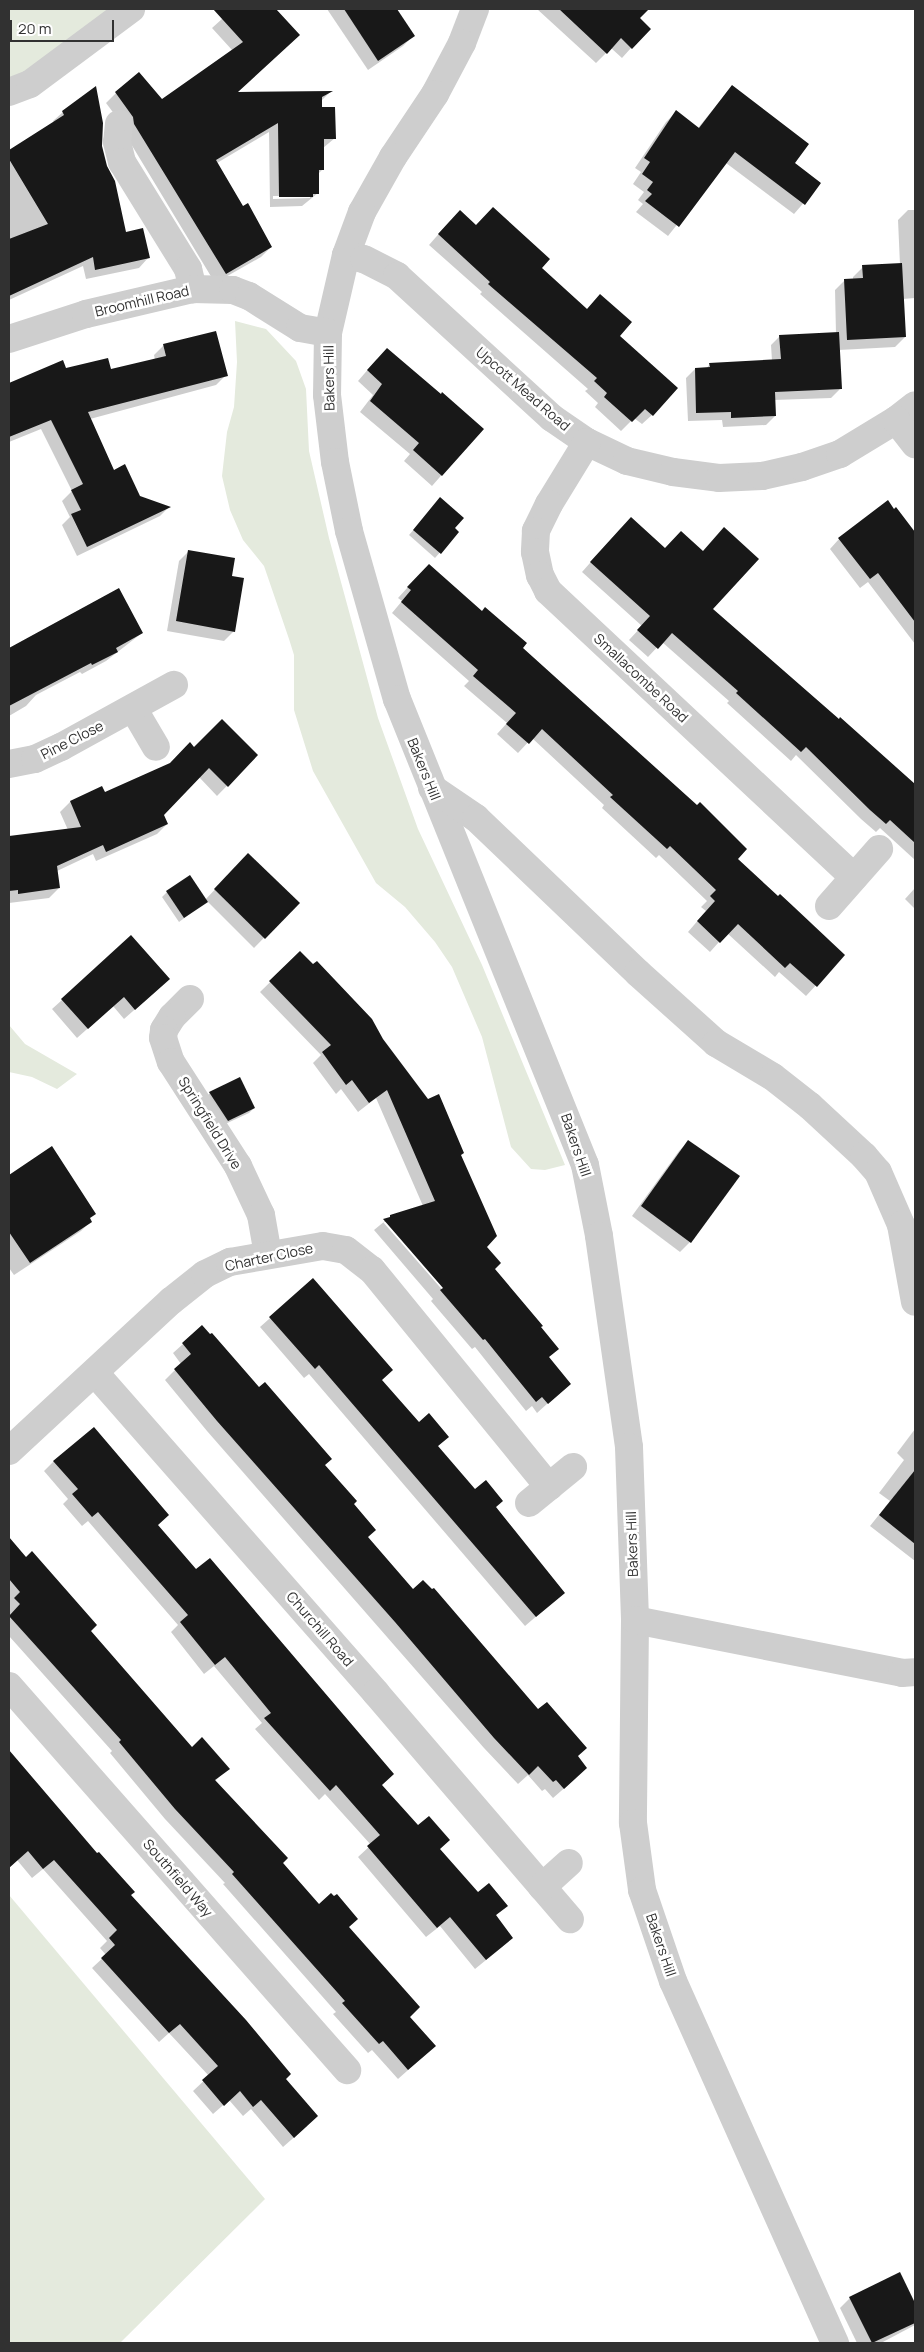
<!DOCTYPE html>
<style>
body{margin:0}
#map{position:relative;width:924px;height:2352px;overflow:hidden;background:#fff;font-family:Manrope,sans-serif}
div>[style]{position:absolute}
.green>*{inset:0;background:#e4eadd}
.shadow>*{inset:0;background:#0003}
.building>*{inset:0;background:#181818}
.minor>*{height:28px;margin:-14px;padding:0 14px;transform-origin:14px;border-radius:14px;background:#cecece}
span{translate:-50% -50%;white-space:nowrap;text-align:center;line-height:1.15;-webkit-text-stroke:5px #fff;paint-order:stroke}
.street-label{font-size:14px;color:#313131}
.frame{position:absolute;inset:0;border:10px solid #313131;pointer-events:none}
.scale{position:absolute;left:10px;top:20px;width:104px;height:22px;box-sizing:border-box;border:2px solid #313131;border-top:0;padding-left:6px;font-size:15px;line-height:18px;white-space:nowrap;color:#313131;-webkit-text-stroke:4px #fff;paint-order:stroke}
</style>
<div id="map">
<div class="green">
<div style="clip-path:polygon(9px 9px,119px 9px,35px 68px,9px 78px)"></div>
<div style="clip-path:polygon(235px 321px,266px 329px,296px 361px,306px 389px,309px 451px,329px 538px,378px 718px,418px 829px,482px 965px,565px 1165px,545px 1170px,531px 1169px,511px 1147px,482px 1037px,452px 967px,435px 942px,405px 907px,376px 883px,313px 771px,294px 710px,294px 655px,289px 639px,264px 566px,243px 540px,230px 510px,222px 476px,227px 432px,234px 407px,237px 362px)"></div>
<div style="clip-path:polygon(9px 1025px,25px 1044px,77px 1074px,57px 1089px,32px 1077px,9px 1072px)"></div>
<div style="clip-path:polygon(9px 1895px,265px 2199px,120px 2343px,9px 2343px)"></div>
</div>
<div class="shadow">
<div style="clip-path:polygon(evenodd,233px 9px,267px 9px,277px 19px,236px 94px,330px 92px,321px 101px,321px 108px,335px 138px,323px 148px,323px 169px,318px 174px,318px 193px,302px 206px,270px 207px,269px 132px,217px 163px,243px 207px,271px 247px,261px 257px,215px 283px,125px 134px,124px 127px,106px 103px,116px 93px,161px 101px,232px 50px,212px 28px,233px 9px,273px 196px,310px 196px,310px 198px,273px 199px,273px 196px)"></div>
<div style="clip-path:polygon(327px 9px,395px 9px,413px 36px,403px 46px,368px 70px)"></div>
<div style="clip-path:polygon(537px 9px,646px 9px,638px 18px,631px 48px,622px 58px,611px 48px,596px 63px)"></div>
<div style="clip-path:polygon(732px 86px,793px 163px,820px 184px,794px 214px,726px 163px,668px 236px,636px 212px,643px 204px,638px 200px,644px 192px,633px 184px,641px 172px,635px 168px,666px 122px,676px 112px,698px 128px)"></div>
<div style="clip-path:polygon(63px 112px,101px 146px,125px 234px,148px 258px,139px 268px,86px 279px,83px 266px,9px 300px,9px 151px,54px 123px,53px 121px)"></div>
<div style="clip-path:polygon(908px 210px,915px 210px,915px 298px,903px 299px,905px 337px,895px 347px,839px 350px,840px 389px,831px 398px,774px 400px,775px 416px,766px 425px,723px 427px,722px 420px,688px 421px,686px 378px,695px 369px,706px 369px,710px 364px,772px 361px,771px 345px,780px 336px,836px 334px,835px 290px,845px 280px,853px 280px,853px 277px,863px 267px,900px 265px,898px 220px)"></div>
<div style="clip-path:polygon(450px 221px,476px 227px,540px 268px,618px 336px,652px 415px,642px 424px,634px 418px,621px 431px,595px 407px,598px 403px,585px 391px,588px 389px,480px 294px,482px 292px,429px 245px)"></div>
<div style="clip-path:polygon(164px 345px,226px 375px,216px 385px,90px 419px,114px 471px,139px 497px,169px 507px,160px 516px,77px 556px,62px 525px,70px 517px,62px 501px,72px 491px,41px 429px,9px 442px,9px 384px,62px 362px,66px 370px,110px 371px,155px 360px,154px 355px)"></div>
<div style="clip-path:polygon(377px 359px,482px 429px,432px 486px,404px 461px,410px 454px,360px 412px,373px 395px,358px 381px)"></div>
<div style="clip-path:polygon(436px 504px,458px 532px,435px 558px,409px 535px)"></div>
<div style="clip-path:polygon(896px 509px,915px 534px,915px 644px,868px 582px,860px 588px,830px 549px,839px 539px)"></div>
<div style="clip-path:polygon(621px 528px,711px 609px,839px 720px,840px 718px,915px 786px,915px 860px,880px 828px,876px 832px,861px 819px,796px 755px,791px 761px,727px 703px,729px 701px,662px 642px,648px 657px,629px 640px,642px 626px,582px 572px)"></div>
<div style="clip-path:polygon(189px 551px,230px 577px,234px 631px,224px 641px,167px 631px,179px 561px)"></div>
<div style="clip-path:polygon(419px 575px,521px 648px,736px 859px,844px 955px,806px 996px,779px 972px,775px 977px,727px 933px,710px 952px,688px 932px,706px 911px,701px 907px,707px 901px,659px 855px,656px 858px,602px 808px,604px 805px,532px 738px,518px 753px,497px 734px,507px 723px,464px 686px,469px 681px,392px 613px,402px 601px,398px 598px)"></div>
<div style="clip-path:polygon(118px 590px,142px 633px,106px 661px,82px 674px,80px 672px,36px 695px,26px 706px,9px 716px,9px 649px)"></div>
<div style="clip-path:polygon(194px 749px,257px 755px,217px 796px,199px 777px,163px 814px,167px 824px,157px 834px,96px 861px,93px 854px,57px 871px,59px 888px,49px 898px,9px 903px,9px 837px,68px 830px,60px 812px,70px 802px,102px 787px,104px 794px,170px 764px)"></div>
<div style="clip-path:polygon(239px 864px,298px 903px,254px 948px,207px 901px,179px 922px,162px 897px,167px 892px,205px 900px)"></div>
<div style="clip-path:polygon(915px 888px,915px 909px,905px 899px)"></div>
<div style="clip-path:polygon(evenodd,300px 953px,382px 1040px,460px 1156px,485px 1247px,493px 1269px,540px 1327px,548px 1357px,569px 1384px,537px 1413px,532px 1406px,526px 1411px,475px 1347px,472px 1349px,431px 1301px,433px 1299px,374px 1230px,391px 1216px,423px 1206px,376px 1098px,358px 1112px,341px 1089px,336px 1094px,313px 1063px,321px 1055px,260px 992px,300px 953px,383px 1222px,387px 1222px,448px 1292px,446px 1294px,383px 1222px)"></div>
<div style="clip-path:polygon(158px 989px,124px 1019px,113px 1006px,77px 1038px,52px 1009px,62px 1000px)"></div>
<div style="clip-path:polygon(240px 1079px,254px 1108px,249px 1113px,223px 1125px,205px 1098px,210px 1093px)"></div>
<div style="clip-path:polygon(689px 1141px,690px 1242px,680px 1252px,632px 1216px,679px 1151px)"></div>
<div style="clip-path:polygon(51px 1148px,91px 1221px,81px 1231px,14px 1275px,9px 1268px,9px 1176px)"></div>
<div style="clip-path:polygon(313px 1280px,381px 1380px,419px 1423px,447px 1437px,437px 1447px,475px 1491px,495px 1508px,553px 1602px,525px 1626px,309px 1374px,304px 1378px,260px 1327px)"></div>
<div style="clip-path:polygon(183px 1344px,324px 1465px,352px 1504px,367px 1538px,413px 1591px,538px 1711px,576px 1756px,576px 1778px,553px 1798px,545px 1789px,542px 1791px,528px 1775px,518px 1784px,484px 1748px,207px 1431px,165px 1380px,181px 1364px,173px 1353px)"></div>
<div style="clip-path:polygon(915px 1429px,915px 1561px,870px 1526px,890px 1501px,879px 1493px,904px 1460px,897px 1453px)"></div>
<div style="clip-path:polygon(54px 1461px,157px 1525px,381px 1786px,477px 1893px,506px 1906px,495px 1916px,512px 1938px,502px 1947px,475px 1969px,440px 1926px,426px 1937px,358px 1857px,371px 1845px,325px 1794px,319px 1800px,255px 1729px,262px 1723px,214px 1666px,204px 1674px,171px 1632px,178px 1625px,88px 1521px,82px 1526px,63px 1504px,68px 1499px,44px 1471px)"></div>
<div style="clip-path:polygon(9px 1539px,192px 1749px,228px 1768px,215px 1781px,319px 1906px,347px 1928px,408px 2017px,425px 2055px,398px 2079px,372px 2050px,368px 2053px,333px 2014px,336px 2012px,223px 1884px,225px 1883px,165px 1819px,110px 1753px,112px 1751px,9px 1636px)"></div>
<div style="clip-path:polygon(9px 1752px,285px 2079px,307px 2126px,283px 2147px,251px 2109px,243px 2116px,229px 2100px,213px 2114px,193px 2091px,209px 2076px,169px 2033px,159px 2042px,92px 1968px,106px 1955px,100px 1948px,107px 1941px,43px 1869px,32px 1878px,17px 1860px,9px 1868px)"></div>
<div style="clip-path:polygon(900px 2274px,915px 2306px,915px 2325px,881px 2343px,857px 2343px,840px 2308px,850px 2298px)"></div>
</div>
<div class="building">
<div style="clip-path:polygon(213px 9px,276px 9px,300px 35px,238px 92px,333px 91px,322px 97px,322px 107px,335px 107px,336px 139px,324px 139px,324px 170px,319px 170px,319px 194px,313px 194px,313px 197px,279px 197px,278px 123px,216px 160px,243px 206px,248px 203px,272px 247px,226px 274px,134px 124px,133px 117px,115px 92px,139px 72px,162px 99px,243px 42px)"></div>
<div style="clip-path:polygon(344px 9px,397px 9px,415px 36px,378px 61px)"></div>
<div style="clip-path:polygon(559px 9px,649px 9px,640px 18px,651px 29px,632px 49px,621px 38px,607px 54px)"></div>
<div style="clip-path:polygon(732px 85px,809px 144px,795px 163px,821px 183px,805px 205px,735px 152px,679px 227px,645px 201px,652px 194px,647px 190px,653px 182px,642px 174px,650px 162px,644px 158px,676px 110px,699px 128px)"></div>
<div style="clip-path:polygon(96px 86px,103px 123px,102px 146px,107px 166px,115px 181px,126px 232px,143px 228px,150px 258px,95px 270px,93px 257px,9px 296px,9px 239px,48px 224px,9px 159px,9px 150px,64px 115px,62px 111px)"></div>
<div style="clip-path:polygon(493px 207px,550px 259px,542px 268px,587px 309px,600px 294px,632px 322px,620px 336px,678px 388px,653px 416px,645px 409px,632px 422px,604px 397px,607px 393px,594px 381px,597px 378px,488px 284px,490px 282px,438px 234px,460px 210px,476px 225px)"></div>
<div style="clip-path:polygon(902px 263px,906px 337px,847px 340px,844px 279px,863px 278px,862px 265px)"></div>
<div style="clip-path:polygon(216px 331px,228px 376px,88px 412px,114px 470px,125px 464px,140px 496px,171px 507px,87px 547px,71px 514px,81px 510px,71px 490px,83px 484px,51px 420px,9px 437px,9px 383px,63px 360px,66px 368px,108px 358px,111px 369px,166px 356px,163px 344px)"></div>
<div style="clip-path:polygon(839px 332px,842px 389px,775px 392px,776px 416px,731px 418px,731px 412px,696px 413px,695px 368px,710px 367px,709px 363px,781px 359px,779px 335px)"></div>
<div style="clip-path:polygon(387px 348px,441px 394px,442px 392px,484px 429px,442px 476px,413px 450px,419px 443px,370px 401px,382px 384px,367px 370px)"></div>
<div style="clip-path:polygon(440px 497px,464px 518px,455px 528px,459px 532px,441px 554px,413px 530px)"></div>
<div style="clip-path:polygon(888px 500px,894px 509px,896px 507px,915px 532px,915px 622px,878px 573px,870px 579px,838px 538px)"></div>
<div style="clip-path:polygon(631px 517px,665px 548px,681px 531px,703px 551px,724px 527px,759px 559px,713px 609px,839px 719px,840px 717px,915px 784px,915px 843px,890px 820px,886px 824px,870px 810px,806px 747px,801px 752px,736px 693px,738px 691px,672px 633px,658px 649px,637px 630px,650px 616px,590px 562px)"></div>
<div style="clip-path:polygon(188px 550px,235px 558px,232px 576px,244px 578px,235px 632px,176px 621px)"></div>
<div style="clip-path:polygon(429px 564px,482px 611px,485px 607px,527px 643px,523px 648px,697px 805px,700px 802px,747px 849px,738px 859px,778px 896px,780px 894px,794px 907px,845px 955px,817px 987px,790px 963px,785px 968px,738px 924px,720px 943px,697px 921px,715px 901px,710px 896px,716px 890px,670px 846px,667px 849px,610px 797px,613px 795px,542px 729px,529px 744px,506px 724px,516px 713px,473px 676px,478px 670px,401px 602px,411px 590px,407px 587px)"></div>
<div style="clip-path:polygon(119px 588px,143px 633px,116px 648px,118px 652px,92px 665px,91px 663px,9px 706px,9px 648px)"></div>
<div style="clip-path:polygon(222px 719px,258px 755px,228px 787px,209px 768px,164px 815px,168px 824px,106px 852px,103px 845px,57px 866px,60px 888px,18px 894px,18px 890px,9px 891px,9px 836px,81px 827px,70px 801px,102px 786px,105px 792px,170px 763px,190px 742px,194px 747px)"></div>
<div style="clip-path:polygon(248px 853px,300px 903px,265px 939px,214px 889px)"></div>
<div style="clip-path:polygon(190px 875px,208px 902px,184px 918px,166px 891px)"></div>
<div style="clip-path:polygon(131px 935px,170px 979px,135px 1010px,124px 997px,88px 1029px,61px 999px)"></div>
<div style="clip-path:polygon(300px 951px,313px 964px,317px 961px,372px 1019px,383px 1039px,428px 1099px,439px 1094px,464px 1153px,461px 1155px,497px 1236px,487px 1247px,501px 1263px,495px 1269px,543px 1326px,541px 1327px,559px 1349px,549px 1357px,571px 1384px,548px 1404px,542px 1397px,536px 1402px,485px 1339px,483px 1340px,440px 1290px,443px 1288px,383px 1219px,390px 1217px,390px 1215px,435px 1201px,387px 1090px,369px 1103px,352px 1080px,346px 1085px,322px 1052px,331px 1045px,269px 981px)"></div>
<div style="clip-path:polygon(240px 1077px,255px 1108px,228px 1121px,209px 1092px)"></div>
<div style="clip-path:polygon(688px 1140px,740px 1176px,691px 1243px,641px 1206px)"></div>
<div style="clip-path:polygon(52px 1146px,96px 1214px,90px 1218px,92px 1222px,30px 1263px,9px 1232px,9px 1175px)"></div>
<div style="clip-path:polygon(313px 1278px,393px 1370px,382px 1380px,419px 1422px,429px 1413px,449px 1437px,438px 1446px,475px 1489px,486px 1480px,503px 1501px,496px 1507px,565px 1593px,536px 1617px,319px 1365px,315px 1369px,269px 1317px)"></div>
<div style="clip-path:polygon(202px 1325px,210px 1334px,212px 1333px,259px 1387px,265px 1382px,332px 1459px,325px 1465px,357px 1501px,354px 1504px,376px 1530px,368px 1537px,413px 1589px,423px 1580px,432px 1589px,434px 1588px,538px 1709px,547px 1702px,587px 1748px,578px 1756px,587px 1768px,564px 1789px,556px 1780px,553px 1782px,538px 1766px,529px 1775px,494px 1738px,395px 1622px,217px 1421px,174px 1369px,191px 1354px,182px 1343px)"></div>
<div style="clip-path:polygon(94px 1427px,169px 1515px,158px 1525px,196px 1569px,210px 1558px,394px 1774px,382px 1785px,418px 1825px,429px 1816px,450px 1840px,440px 1849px,478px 1892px,489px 1883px,508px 1906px,496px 1915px,513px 1938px,486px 1960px,450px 1917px,437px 1928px,367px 1846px,380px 1835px,336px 1785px,330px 1791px,264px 1718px,271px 1713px,225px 1657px,215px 1665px,180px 1622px,188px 1615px,98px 1512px,92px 1517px,72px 1494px,78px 1489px,53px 1461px)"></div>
<div style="clip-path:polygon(915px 1470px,915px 1544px,879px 1515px)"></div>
<div style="clip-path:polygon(9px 1537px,26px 1557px,32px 1551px,97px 1625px,91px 1631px,192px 1747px,202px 1737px,230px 1769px,215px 1780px,288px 1858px,283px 1863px,319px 1904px,331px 1893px,334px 1896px,337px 1894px,358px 1919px,349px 1927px,420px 2007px,410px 2017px,436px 2046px,408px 2070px,383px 2041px,379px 2044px,342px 2003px,345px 2001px,232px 1874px,234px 1872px,175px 1809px,119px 1742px,121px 1740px,9px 1616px,20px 1604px,14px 1598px,20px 1592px,9px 1579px)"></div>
<div style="clip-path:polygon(9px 1750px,97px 1853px,99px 1852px,135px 1892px,131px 1895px,246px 2020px,291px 2074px,286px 2079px,318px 2116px,294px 2138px,261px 2100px,253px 2107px,240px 2091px,224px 2106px,202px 2080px,218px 2066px,180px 2024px,169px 2033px,101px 1958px,115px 1945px,109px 1938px,117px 1930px,54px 1860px,43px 1869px,28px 1851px,9px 1868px)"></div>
<div style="clip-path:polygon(900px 2272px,915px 2303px,915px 2323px,872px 2343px,849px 2297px)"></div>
</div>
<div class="minor">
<div style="left:475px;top:9px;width:36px;rotate:111deg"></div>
<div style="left:462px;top:43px;width:58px;rotate:117.9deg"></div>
<div style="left:435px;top:94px;width:76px;rotate:123.7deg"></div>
<div style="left:393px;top:157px;width:63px;rotate:119.4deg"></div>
<div style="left:362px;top:212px;width:46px;rotate:110.4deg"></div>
<div style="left:346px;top:255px;width:80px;rotate:103deg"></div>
<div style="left:328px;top:333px;width:62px;rotate:90.9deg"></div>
<div style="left:327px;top:395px;width:67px;rotate:83.2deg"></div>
<div style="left:335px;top:462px;width:70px;rotate:78.5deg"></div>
<div style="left:349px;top:531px;width:175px;rotate:74.1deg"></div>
<div style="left:397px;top:699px;width:502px;rotate:68.03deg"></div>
<div style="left:585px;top:1165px;width:72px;rotate:78.8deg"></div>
<div style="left:599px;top:1236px;width:213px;rotate:81.9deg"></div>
<div style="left:629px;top:1447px;width:173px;rotate:88deg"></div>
<div style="left:635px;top:1620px;width:203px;rotate:90.6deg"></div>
<div style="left:633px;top:1823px;width:68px;rotate:82.3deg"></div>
<div style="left:642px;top:1890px;width:96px;rotate:71.2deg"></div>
<div style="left:673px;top:1981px;width:397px;rotate:65.9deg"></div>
<div style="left:9px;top:92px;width:22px;rotate:-21deg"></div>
<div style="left:30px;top:84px;width:126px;rotate:-36.6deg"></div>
<div style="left:119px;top:124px;width:18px;rotate:96deg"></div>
<div style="left:117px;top:142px;width:21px;rotate:76deg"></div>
<div style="left:122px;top:162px;width:126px;rotate:58.3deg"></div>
<div style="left:188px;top:269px;width:21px;rotate:76deg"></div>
<div style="left:346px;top:255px;width:18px;rotate:13deg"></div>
<div style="left:364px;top:259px;width:37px;rotate:27deg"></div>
<div style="left:397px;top:276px;width:210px;rotate:42.5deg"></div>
<div style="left:552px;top:418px;width:42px;rotate:34.4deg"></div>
<div style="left:587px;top:442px;width:44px;rotate:25.4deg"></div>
<div style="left:627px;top:461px;width:47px;rotate:13.4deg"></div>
<div style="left:673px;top:472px;width:46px;rotate:7.4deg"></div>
<div style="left:719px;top:478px;width:43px;rotate:-2.7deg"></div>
<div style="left:762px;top:476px;width:41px;rotate:-12.7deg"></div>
<div style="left:802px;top:467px;width:40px;rotate:-18.9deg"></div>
<div style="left:840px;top:454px;width:66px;rotate:-31.3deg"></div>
<div style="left:896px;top:420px;width:24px;rotate:-38deg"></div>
<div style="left:9px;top:339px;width:81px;rotate:-18deg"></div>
<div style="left:86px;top:314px;width:110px;rotate:-13.2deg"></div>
<div style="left:193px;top:289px;width:40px;rotate:1.4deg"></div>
<div style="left:233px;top:290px;width:17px;rotate:21deg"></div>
<div style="left:249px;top:296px;width:60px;rotate:32.1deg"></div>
<div style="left:300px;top:328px;width:28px;rotate:10deg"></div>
<div style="left:896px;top:420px;width:31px;rotate:52deg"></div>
<div style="left:587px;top:442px;width:73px;rotate:121.5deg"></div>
<div style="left:549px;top:504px;width:30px;rotate:116deg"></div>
<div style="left:536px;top:531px;width:21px;rotate:93deg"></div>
<div style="left:535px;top:552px;width:24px;rotate:78deg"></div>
<div style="left:540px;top:575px;width:18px;rotate:63deg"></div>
<div style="left:548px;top:591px;width:419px;rotate:43.1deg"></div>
<div style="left:133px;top:708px;width:45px;rotate:59.5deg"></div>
<div style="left:9px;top:764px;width:26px;rotate:-11deg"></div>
<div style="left:35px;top:759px;width:29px;rotate:-25deg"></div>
<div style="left:61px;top:747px;width:129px;rotate:-28.8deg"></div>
<div style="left:432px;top:788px;width:53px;rotate:34.3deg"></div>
<div style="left:476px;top:818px;width:224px;rotate:43.7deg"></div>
<div style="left:638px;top:973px;width:105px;rotate:41.9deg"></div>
<div style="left:716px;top:1043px;width:66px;rotate:30.8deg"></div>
<div style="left:773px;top:1077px;width:47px;rotate:38.1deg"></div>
<div style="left:810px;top:1106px;width:74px;rotate:42.8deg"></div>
<div style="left:864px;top:1156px;width:21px;rotate:49deg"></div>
<div style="left:878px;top:1172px;width:58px;rotate:66.5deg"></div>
<div style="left:901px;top:1225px;width:78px;rotate:79.7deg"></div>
<div style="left:829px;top:906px;width:76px;rotate:-48.7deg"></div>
<div style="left:190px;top:999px;width:25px;rotate:135deg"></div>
<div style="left:172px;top:1017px;width:15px;rotate:122deg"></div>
<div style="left:164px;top:1030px;width:8px;rotate:97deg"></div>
<div style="left:163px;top:1038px;width:25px;rotate:72deg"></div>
<div style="left:171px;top:1062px;width:124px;rotate:57.2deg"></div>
<div style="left:238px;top:1166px;width:54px;rotate:64.9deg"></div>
<div style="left:261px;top:1215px;width:40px;rotate:80deg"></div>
<div style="left:95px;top:1373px;width:426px;rotate:48.7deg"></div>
<div style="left:376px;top:1693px;width:298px;rotate:49.4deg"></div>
<div style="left:9px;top:1451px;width:221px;rotate:-42.8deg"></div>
<div style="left:171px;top:1301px;width:43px;rotate:-38.5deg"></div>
<div style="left:205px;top:1274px;width:28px;rotate:-26deg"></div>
<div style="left:230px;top:1262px;width:94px;rotate:-9.8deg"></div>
<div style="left:323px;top:1246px;width:23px;rotate:10deg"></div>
<div style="left:346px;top:1250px;width:33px;rotate:38deg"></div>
<div style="left:372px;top:1270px;width:280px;rotate:50.8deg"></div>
<div style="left:529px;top:1503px;width:57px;rotate:-39.3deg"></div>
<div style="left:635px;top:1620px;width:272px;rotate:11.2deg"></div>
<div style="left:902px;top:1673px;width:13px;rotate:-4deg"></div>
<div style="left:9px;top:1686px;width:512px;rotate:48.65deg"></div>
<div style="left:542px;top:1887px;width:36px;rotate:-42deg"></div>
</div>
<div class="street-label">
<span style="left:142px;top:301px;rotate:-13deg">Broomhill Road</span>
<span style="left:329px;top:378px;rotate:-91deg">Bakers Hill</span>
<span style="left:523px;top:389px;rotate:41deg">Upcott Mead Road</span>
<span style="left:641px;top:678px;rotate:43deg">Smallacombe Road</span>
<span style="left:72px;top:740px;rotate:-27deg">Pine Close</span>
<span style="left:424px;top:769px;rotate:68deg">Bakers Hill</span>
<span style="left:210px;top:1123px;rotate:58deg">Springfield Drive</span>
<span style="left:576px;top:1145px;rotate:71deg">Bakers Hill</span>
<span style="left:269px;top:1257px;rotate:-12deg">Charter Close</span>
<span style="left:632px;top:1544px;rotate:-92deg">Bakers Hill</span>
<span style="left:320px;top:1629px;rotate:49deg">Churchill Road</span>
<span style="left:178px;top:1878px;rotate:49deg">Southfield Way</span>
<span style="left:661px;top:1945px;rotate:71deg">Bakers Hill</span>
</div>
<div class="frame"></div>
<div class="scale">20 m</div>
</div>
